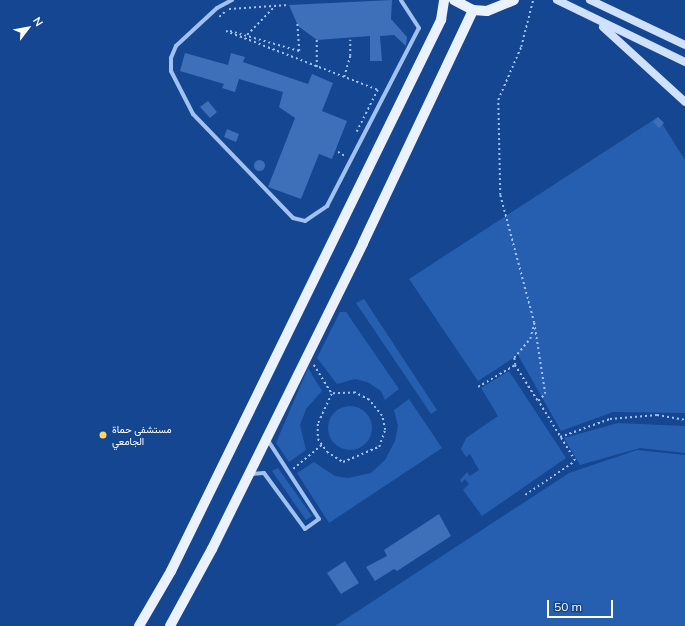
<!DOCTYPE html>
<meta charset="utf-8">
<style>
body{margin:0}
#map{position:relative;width:685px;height:626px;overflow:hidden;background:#144691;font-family:Mulish,Vazirmatn,sans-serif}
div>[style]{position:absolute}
.green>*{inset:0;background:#265fb0}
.round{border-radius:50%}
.building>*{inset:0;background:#3d70b9}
.path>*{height:1.5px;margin-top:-0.75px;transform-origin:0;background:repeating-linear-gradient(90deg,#a1c2f1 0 2px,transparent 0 5px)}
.street>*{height:4px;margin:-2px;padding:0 2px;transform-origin:2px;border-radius:2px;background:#a1c2f1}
.secondary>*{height:8px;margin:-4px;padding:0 4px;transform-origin:4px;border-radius:4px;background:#cfe1fc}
.primary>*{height:10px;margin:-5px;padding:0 5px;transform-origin:5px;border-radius:5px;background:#ebf2ff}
.dots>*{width:11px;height:11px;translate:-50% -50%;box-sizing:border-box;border:2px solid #144691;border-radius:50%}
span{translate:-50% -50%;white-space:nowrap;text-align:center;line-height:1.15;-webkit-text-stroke:3px #144691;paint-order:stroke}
.poi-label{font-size:10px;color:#fff}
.left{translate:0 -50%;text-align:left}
.north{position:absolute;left:8px;top:8px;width:40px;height:40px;-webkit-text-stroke:3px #144691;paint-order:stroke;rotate:58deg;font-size:11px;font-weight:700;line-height:16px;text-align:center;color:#fff}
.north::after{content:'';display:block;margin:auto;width:14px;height:18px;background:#fff;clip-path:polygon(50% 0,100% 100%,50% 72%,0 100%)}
.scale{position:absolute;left:547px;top:600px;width:66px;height:18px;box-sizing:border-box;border:2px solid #fff;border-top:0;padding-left:5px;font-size:12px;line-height:14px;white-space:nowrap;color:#fff;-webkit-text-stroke:3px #144691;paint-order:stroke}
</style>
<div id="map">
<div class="green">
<div style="clip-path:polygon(658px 117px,685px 160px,685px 413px,613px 412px,561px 431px,518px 355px,478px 381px,409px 279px)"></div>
<div style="clip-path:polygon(364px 299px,437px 410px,431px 414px,356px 303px)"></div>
<div style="clip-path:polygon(340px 312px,346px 312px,399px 389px,385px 400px,381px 391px,367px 382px,355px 379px,337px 384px,317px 358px)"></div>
<div style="clip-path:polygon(308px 368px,322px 391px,306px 409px,300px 425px,306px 450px,289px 462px,276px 443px)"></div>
<div style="clip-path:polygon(509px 371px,566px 458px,482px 516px,463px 490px,469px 484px,465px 479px,462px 483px,460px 480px,467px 472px,470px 476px,479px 470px,470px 454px,466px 457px,461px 449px,466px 438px,498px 416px,481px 388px)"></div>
<div style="clip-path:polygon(409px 399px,442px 448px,329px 523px,297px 473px,314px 462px,335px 476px,348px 478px,371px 473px,385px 460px,395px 441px,398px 426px,394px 410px)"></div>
<div class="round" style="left:328px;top:406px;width:44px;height:44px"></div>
<div style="clip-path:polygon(618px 423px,685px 426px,685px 453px,640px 448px,580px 465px,564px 438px)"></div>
<div style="clip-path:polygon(637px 450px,685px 455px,685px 626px,335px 626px,569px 473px)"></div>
<div style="clip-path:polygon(278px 468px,312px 516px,306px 520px,272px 471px)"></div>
</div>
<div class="building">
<div style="clip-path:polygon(392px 0,391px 19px,407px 37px,406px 46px,394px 35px,380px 36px,382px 61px,370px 61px,370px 36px,317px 40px,298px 26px,289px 5px)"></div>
<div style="clip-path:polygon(185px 53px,228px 65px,231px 53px,245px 57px,243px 62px,308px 84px,312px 74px,333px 83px,322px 111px,347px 121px,332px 159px,319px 154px,301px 199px,268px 187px,295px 118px,279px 107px,283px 92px,239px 79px,235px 92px,222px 88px,224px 84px,180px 71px)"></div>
<div style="clip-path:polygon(208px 101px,217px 112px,210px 118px,200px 107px)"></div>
<div style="clip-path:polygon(658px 117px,664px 123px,659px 128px,653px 122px)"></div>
<div style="clip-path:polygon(227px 129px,239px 134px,236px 142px,224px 137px)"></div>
<div class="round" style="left:253.5px;top:159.5px;width:11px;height:11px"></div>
<div style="clip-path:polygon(439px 514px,451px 536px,397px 571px,394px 569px,375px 581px,366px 567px,387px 556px,384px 550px)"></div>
<div style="clip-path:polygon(345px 561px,359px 583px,341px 594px,327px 573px)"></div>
</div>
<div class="path">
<div style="left:229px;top:9px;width:60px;rotate:-3.8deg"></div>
<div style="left:219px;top:17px;width:9px;rotate:-41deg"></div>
<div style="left:226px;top:31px;width:163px;rotate:21.2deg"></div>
<div style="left:378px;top:90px;width:47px;rotate:116.6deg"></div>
<div style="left:230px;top:31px;width:72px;rotate:16.2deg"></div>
<div style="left:299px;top:51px;width:28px;rotate:-94deg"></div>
<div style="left:247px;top:35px;width:40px;rotate:-46deg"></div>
<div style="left:317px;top:40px;width:28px;rotate:90deg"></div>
<div style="left:344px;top:77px;width:22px;rotate:-74deg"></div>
<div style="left:350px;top:56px;width:16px;rotate:-90deg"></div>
<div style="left:338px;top:152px;width:8px;rotate:30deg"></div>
<div style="left:314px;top:365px;width:34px;rotate:58deg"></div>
<div style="left:332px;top:394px;width:33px;rotate:115deg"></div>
<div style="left:318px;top:424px;width:15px;rotate:90deg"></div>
<div style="left:318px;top:439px;width:16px;rotate:55deg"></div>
<div style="left:327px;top:452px;width:19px;rotate:32deg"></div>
<div style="left:343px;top:462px;width:39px;rotate:-23deg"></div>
<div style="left:379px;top:447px;width:18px;rotate:-71deg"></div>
<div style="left:385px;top:430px;width:14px;rotate:-102deg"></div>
<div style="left:382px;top:416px;width:21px;rotate:-129deg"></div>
<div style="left:369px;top:400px;width:16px;rotate:-153deg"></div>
<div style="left:355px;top:393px;width:23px;rotate:178deg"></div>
<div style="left:515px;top:365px;width:7px;rotate:-98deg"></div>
<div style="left:514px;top:358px;width:25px;rotate:-50deg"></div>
<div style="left:530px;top:339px;width:16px;rotate:-75deg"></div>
<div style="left:478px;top:387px;width:43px;rotate:-30.7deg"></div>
<div style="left:515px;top:365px;width:43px;rotate:57.4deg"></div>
<div style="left:560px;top:437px;width:53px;rotate:-19.8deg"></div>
<div style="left:610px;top:419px;width:47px;rotate:-4.9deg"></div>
<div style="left:657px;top:415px;width:28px;rotate:10deg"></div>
<div style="left:293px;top:469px;width:38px;rotate:-40deg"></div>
<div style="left:525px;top:495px;width:60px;rotate:-34.2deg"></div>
<div style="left:575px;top:461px;width:70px;rotate:-121.7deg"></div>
<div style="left:538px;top:401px;width:10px;rotate:-45deg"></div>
<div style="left:545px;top:394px;width:72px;rotate:-98.8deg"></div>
<div style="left:534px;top:323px;width:132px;rotate:-104.9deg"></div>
<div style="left:500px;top:195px;width:95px;rotate:-91.2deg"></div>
<div style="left:498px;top:100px;width:58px;rotate:-66.5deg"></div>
<div style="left:521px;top:47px;width:49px;rotate:-75.7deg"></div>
</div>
<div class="street">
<div style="left:232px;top:0;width:17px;rotate:152deg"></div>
<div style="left:217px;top:8px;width:56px;rotate:137.2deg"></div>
<div style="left:176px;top:46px;width:13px;rotate:113deg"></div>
<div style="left:171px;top:58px;width:13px;rotate:90deg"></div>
<div style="left:171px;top:71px;width:48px;rotate:62.9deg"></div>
<div style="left:193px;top:114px;width:144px;rotate:46.1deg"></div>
<div style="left:293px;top:218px;width:12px;rotate:14deg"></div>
<div style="left:305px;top:221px;width:27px;rotate:-34deg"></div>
<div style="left:327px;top:206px;width:200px;rotate:-62.7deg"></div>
<div style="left:419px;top:28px;width:33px;rotate:-123deg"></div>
<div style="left:251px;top:474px;width:13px;rotate:-4deg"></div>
<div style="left:264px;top:473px;width:69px;rotate:53.8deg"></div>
<div style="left:305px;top:529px;width:17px;rotate:-36deg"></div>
<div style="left:319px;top:519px;width:95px;rotate:-123deg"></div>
</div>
<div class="secondary">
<div style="left:557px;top:0;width:142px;rotate:25.8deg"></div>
<div style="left:590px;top:0;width:105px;rotate:25.3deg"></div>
<div style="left:603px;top:27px;width:111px;rotate:42.4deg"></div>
</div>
<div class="primary">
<div style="left:454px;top:0;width:21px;rotate:28deg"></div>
<div style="left:473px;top:10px;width:14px;rotate:4deg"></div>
<div style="left:487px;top:11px;width:29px;rotate:-22deg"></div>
<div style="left:139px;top:626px;width:64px;rotate:-59.8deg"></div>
<div style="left:171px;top:571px;width:614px;rotate:-63.89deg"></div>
<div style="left:441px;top:20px;width:20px;rotate:-81deg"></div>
<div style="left:170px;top:626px;width:88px;rotate:-61.4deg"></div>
<div style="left:212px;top:549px;width:341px;rotate:-63.7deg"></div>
<div style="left:363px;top:243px;width:258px;rotate:-64.7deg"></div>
</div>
<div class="dots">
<div style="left:103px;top:435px;background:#ffd761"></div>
</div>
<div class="poi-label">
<span class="left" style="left:112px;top:435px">مستشفى حماة<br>الجامعي</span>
</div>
<div class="north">N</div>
<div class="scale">50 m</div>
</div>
